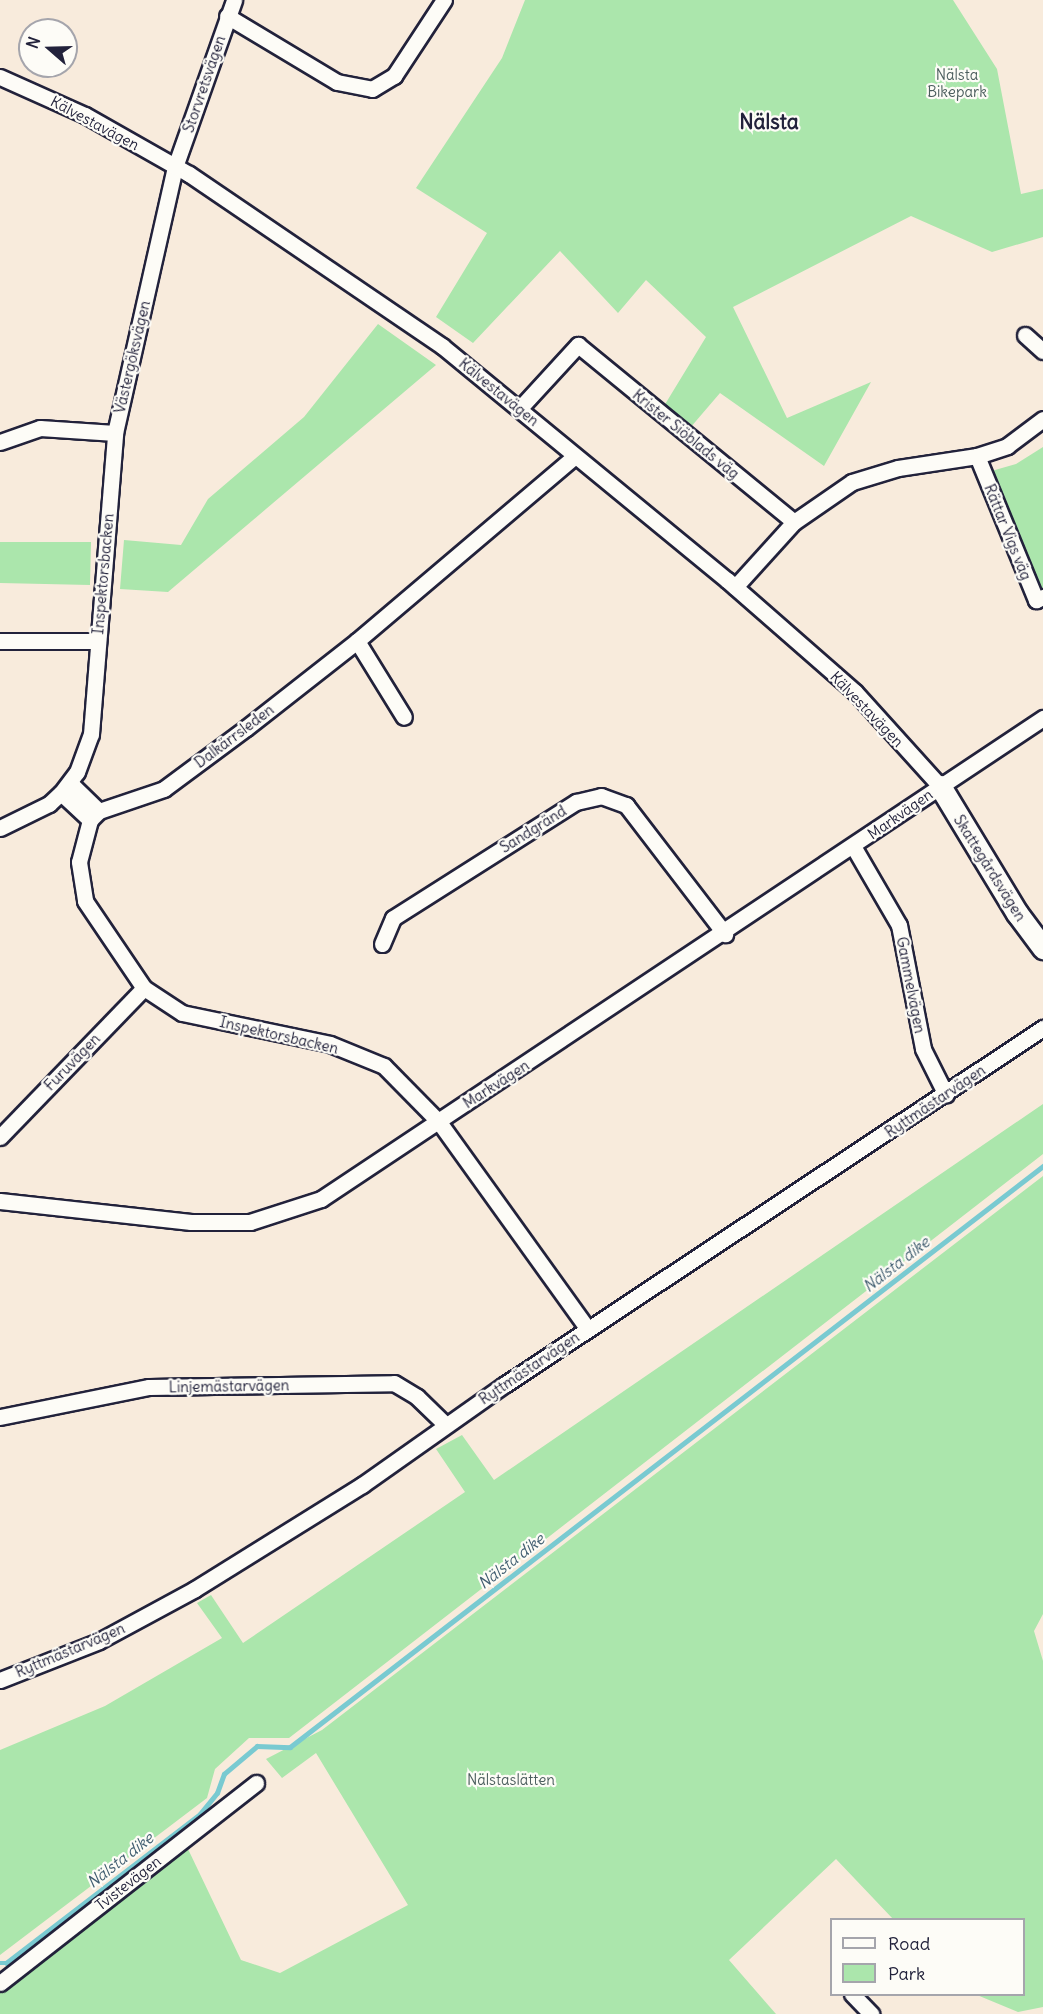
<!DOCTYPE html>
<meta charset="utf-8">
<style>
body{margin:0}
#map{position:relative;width:1043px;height:2014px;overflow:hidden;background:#f8ebdc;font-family:Delius,sans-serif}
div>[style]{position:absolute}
.green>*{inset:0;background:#abe6ac}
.stream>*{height:4.5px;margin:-2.25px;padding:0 2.25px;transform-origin:2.25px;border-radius:2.25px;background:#79cad1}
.roads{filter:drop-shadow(2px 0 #22223b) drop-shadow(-2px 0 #22223b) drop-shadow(0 2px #22223b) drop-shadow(0 -2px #22223b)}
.street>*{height:15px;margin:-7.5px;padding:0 7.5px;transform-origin:7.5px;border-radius:7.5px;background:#fdfcf7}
.secondary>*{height:21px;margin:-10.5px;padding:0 10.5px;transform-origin:10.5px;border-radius:10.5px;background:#fdfcf7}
span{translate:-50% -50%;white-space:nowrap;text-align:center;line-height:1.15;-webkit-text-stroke:4.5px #fdfcf7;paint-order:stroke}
.park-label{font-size:15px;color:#4b5d5d}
.street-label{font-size:15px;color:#22223b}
.water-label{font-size:16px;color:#405d70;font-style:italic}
.district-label{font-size:21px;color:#22223b;font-weight:700}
.legend{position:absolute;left:830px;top:1918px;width:195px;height:78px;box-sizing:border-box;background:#fdfcf7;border:2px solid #a5a5ac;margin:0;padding:8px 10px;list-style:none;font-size:18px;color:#22223b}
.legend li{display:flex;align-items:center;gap:12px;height:30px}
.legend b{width:30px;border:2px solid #a5a5ac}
.north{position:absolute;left:18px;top:18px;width:60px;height:60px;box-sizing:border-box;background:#fdfcf7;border:2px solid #a5a5ac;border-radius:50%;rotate:290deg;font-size:16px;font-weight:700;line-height:24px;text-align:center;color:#22223b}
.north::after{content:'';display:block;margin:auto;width:21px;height:27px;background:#22223b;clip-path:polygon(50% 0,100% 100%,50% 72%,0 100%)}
</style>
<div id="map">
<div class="green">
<div style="clip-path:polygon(525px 0,953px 0,997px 69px,1021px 194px,1043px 189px,1043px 237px,992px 252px,911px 216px,733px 307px,787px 418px,871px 382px,824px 466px,720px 393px,690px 428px,664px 406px,706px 337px,646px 280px,618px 313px,560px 251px,473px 343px,436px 317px,487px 233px,416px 188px,502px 58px)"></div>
<div style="clip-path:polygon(378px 324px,436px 365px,168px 592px,120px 589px,124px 540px,181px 545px,208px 499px,304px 417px)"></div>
<div style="clip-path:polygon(1043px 447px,1043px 592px,1039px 594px,988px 472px,1016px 464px)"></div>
<div style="clip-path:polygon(0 542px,91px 542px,90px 585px,0 583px)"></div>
<div style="clip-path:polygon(1043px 1104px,1043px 1154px,289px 1738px,249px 1738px,215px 1769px,207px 1798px,0 1955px,0 1750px,105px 1706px,222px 1638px,197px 1603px,211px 1595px,243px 1643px,465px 1492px,436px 1449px,462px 1435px,494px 1480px)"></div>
<div style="clip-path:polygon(1043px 1176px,1043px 1614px,1034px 1631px,1043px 1661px,1043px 2007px,1018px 2012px,977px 1995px,1024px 1994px,1024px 1920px,893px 1919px,836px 1859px,729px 1960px,776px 2014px,0 2014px,0 1993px,188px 1849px,241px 1960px,280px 1973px,408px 1905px,316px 1753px,282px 1778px,266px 1759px,322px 1730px)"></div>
</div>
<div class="stream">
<div style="left:0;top:1963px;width:6px"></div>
<div style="left:6px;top:1963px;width:245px;rotate:-37.5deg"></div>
<div style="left:200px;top:1814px;width:27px;rotate:-51deg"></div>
<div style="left:217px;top:1793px;width:20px;rotate:-70deg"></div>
<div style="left:224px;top:1774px;width:43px;rotate:-40.3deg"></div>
<div style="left:257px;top:1746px;width:33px;rotate:2deg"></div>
<div style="left:290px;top:1747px;width:951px;rotate:-37.65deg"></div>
</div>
<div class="roads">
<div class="street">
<div style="left:227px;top:16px;width:128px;rotate:31deg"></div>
<div style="left:337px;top:82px;width:36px;rotate:11deg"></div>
<div style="left:372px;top:89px;width:26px;rotate:-31deg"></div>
<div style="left:394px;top:76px;width:91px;rotate:-56.7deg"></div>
<div style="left:0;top:77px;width:93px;rotate:24.1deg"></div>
<div style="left:85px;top:115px;width:120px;rotate:29.6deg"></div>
<div style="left:189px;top:174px;width:306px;rotate:34.2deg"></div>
<div style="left:442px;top:346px;width:369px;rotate:39.4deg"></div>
<div style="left:727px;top:580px;width:170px;rotate:41.2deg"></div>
<div style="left:855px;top:692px;width:127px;rotate:47.9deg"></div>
<div style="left:1025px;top:335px;width:24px;rotate:42deg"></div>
<div style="left:520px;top:408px;width:86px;rotate:-47.4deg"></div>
<div style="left:578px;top:345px;width:279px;rotate:39.3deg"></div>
<div style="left:0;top:442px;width:42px;rotate:-19.3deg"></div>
<div style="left:40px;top:428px;width:75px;rotate:3.8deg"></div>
<div style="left:115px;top:433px;width:273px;rotate:-77.3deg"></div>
<div style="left:175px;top:167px;width:177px;rotate:-70.5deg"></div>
<div style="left:575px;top:456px;width:286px;rotate:139.7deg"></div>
<div style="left:357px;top:641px;width:141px;rotate:141.9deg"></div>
<div style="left:246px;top:728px;width:102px;rotate:143.4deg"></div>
<div style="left:164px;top:789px;width:69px;rotate:161.3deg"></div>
<div style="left:99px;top:811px;width:13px;rotate:135deg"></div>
<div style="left:90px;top:820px;width:43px;rotate:104.7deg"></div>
<div style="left:79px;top:862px;width:39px;rotate:81deg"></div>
<div style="left:85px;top:901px;width:105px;rotate:55.9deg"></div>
<div style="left:144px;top:988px;width:45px;rotate:33.3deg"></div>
<div style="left:182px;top:1013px;width:151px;rotate:11.8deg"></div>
<div style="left:330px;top:1044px;width:58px;rotate:22.2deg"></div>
<div style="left:384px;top:1066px;width:78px;rotate:45.5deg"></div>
<div style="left:439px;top:1122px;width:255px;rotate:54.3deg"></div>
<div style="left:977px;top:456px;width:156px;rotate:67.7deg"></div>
<div style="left:1036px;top:600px;width:8px;rotate:-23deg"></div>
<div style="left:735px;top:587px;width:88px;rotate:-47.8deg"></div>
<div style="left:794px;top:522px;width:70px;rotate:-34.6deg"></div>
<div style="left:852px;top:482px;width:48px;rotate:-16.9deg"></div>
<div style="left:898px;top:468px;width:80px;rotate:-8.6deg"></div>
<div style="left:977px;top:456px;width:32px;rotate:-18deg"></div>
<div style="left:1007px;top:446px;width:45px;rotate:-36.9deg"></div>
<div style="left:0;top:641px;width:98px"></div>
<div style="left:357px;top:641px;width:89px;rotate:58.3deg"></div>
<div style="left:70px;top:783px;width:40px;rotate:44deg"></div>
<div style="left:61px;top:793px;width:40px;rotate:43deg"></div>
<div style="left:0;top:828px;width:55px;rotate:-26.1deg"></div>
<div style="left:49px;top:804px;width:16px;rotate:-43deg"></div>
<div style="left:61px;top:793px;width:26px;rotate:-53deg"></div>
<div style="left:77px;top:772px;width:40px;rotate:-69.8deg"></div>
<div style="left:91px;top:734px;width:302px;rotate:-85.4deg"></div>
<div style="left:853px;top:846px;width:91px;rotate:59.8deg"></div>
<div style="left:899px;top:925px;width:126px;rotate:79deg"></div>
<div style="left:923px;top:1049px;width:51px;rotate:63.4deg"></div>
<div style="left:382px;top:944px;width:28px;rotate:-67deg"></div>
<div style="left:393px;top:918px;width:217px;rotate:-32.4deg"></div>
<div style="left:576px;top:802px;width:26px;rotate:-13deg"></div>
<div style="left:601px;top:796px;width:27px;rotate:20deg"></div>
<div style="left:626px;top:805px;width:163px;rotate:52.5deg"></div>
<div style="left:0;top:1137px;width:207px;rotate:-46deg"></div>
<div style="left:0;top:1201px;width:192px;rotate:6.3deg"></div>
<div style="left:191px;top:1222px;width:59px"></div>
<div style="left:250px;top:1222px;width:75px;rotate:-17.9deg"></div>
<div style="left:321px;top:1199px;width:868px;rotate:-33.67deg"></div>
<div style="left:0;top:1417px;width:152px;rotate:-11.4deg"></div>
<div style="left:149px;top:1387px;width:245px;rotate:-0.9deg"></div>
<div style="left:394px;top:1383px;width:27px;rotate:31deg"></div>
<div style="left:417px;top:1397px;width:40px;rotate:44deg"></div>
<div style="left:0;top:1680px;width:106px;rotate:-21.5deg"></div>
<div style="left:99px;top:1641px;width:109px;rotate:-28.4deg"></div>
<div style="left:195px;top:1589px;width:197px;rotate:-31.9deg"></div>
<div style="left:362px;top:1485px;width:174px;rotate:-35.2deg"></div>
<div style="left:504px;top:1385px;width:647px;rotate:-33.52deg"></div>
<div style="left:0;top:1983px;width:325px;rotate:-38deg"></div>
<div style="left:852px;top:1994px;width:28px;rotate:46deg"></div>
</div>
<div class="secondary">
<div style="left:940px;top:786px;width:149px;rotate:58.8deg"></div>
<div style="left:1017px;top:913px;width:44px;rotate:53.4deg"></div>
</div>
</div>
<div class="park-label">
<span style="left:957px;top:83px">Nälsta<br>Bikepark</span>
<span style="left:511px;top:1780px">Nälstaslätten</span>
</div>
<div class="street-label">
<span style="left:204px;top:84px;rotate:-71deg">Storvretsvägen</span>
<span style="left:95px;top:123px;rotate:28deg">Kälvestavägen</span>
<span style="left:132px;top:357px;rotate:-77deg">Västergöksvägen</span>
<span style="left:499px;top:392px;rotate:39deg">Kälvestavägen</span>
<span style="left:686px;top:434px;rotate:39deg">Krister Siöblads väg</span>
<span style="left:1008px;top:532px;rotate:68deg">Rättar Vigs väg</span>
<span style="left:103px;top:574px;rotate:-85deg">Inspektorsbacken</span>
<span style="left:867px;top:709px;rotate:46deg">Kälvestavägen</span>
<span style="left:234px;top:736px;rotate:-37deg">Dalkärrsleden</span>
<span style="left:900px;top:814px;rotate:-35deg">Markvägen</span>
<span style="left:533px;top:829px;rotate:-32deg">Sandgränd</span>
<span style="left:990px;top:868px;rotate:58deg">Skattegårdsvägen</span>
<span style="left:911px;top:985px;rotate:79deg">Gammelvägen</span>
<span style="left:279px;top:1035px;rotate:13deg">Inspektorsbacken</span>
<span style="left:72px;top:1062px;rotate:-46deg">Furuvägen</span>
<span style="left:496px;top:1084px;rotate:-33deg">Markvägen</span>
<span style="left:935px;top:1101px;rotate:-34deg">Ryttmästarvägen</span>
<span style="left:529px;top:1368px;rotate:-34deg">Ryttmästarvägen</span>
<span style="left:229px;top:1386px;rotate:-1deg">Linjemästarvägen</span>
<span style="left:70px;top:1650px;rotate:-23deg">Ryttmästarvägen</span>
<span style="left:128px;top:1883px;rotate:-38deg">Tvistevägen</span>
</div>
<div class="water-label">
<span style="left:896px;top:1264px;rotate:-38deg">Nälsta dike</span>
<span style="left:511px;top:1561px;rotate:-38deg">Nälsta dike</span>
<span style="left:120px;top:1860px;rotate:-38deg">Nälsta dike</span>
</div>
<div class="district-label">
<span style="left:769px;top:122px">Nälsta</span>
</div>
<ul class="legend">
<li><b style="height:8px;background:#fdfcf7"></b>Road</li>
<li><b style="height:16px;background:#abe6ac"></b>Park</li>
</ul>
<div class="north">N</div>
</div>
